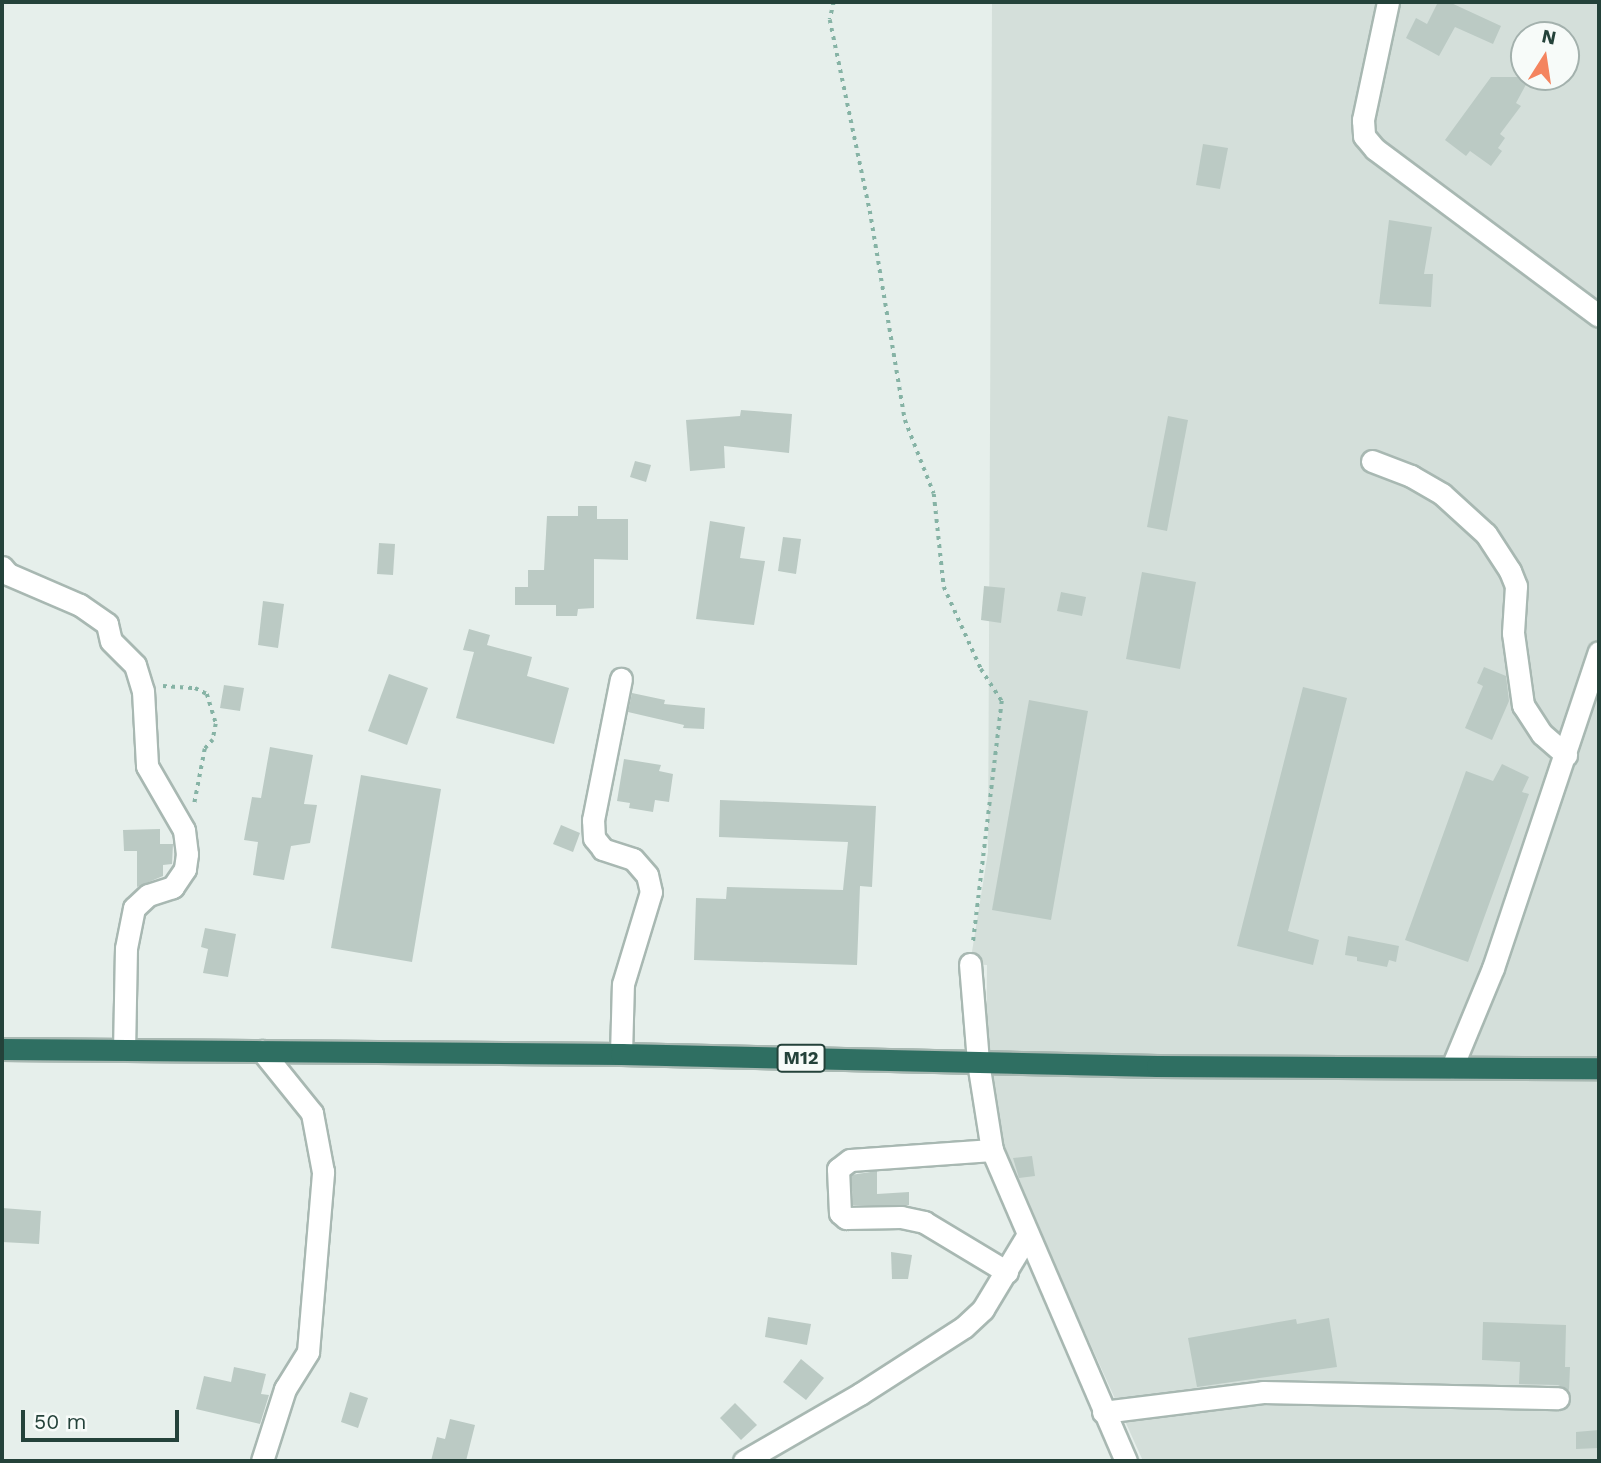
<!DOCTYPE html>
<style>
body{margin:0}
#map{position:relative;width:1601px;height:1463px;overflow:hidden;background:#e6efeb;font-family:"Work Sans",sans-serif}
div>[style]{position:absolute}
.built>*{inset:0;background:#d4dfda}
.building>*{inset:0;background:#bbcac4}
.path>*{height:3.5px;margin-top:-1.75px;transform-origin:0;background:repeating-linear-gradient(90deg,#86b3a5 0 3.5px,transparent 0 8.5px)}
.roads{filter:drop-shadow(2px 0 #a8b8b2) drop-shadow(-2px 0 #a8b8b2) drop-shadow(0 2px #a8b8b2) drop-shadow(0 -2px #a8b8b2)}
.minor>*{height:21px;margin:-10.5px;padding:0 10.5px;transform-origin:10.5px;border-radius:10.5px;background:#fff}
.highway>*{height:21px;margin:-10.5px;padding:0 10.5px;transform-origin:10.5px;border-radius:10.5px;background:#2f6f62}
span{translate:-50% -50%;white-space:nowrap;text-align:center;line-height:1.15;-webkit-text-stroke:6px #f7fbf9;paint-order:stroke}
.shield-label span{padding:2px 5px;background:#f7fbf9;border:2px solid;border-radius:5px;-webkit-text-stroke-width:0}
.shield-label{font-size:18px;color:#24423a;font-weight:700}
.frame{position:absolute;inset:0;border:4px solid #24423a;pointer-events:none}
.north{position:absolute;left:1510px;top:21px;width:70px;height:70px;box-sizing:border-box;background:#f7fbf9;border:2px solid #a3b1ad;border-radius:50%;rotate:12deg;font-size:19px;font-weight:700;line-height:28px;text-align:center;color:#24423a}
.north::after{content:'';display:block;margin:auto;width:24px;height:32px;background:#f4845f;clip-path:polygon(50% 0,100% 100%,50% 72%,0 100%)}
.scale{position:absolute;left:21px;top:1410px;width:158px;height:32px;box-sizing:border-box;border:4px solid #24423a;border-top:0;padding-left:9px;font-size:21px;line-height:24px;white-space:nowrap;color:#24423a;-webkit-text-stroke:5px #f7fbf9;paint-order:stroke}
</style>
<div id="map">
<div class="built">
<div style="clip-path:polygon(evenodd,992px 2px,1599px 2px,1599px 1461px,1143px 1461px,986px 1112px,987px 965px,970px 964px,988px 852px,992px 2px,1524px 35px,1566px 35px,1566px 77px,1524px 77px,1524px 35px)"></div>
</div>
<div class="building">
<div style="clip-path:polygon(1438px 2px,1449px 2px,1501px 26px,1493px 44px,1455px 27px,1439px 56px,1406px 38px,1416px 18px,1427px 24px)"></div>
<div style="clip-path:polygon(1491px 77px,1530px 77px,1516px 103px,1521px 106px,1500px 134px,1505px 138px,1498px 148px,1502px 151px,1491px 166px,1470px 151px,1466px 156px,1445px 140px)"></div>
<div style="clip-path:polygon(1203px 144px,1228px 148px,1220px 189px,1196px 185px)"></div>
<div style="clip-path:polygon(1389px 220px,1432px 227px,1424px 274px,1433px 274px,1431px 307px,1379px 304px)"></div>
<div style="clip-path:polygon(741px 410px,792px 414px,789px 453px,724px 446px,725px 468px,690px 471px,686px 420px,740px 416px)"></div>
<div style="clip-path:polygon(1168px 416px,1188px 420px,1167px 531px,1147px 527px)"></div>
<div style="clip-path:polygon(635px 461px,651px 465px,646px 482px,630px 477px)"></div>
<div style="clip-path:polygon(578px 506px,597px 506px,597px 519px,628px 519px,628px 560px,594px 559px,594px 608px,578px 609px,577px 616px,556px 616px,556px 605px,515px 605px,515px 587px,528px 587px,528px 570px,544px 570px,547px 516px,578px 516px)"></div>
<div style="clip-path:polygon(710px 521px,745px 527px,740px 558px,765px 561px,754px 625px,696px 619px)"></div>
<div style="clip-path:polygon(783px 537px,801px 539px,796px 574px,778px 571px)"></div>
<div style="clip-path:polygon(379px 543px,395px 544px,393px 575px,377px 574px)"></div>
<div style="clip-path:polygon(1142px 572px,1196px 582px,1180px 669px,1126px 659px)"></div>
<div style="clip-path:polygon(984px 586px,1005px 588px,1001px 623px,981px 620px)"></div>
<div style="clip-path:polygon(1061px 592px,1086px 597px,1082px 616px,1057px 611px)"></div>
<div style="clip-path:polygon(263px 601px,284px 604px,278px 648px,258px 645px)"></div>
<div style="clip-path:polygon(469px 629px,490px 635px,487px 645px,532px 657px,527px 676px,569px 688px,554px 744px,456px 718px,474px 652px,463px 650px)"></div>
<div style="clip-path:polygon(1484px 667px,1506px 676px,1509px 701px,1492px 740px,1465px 728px,1483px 686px,1477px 683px)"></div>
<div style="clip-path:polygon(389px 674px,428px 688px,407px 745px,368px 731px)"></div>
<div style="clip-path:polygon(224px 685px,244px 688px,240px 711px,220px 708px)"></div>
<div style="clip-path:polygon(1303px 687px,1347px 698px,1288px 931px,1319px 940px,1313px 965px,1237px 946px)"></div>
<div style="clip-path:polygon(632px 693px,665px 700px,664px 704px,705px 708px,704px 729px,683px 728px,684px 725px,628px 712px)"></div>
<div style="clip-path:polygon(1029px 700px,1088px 711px,1051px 920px,992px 910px)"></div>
<div style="clip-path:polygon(270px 747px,313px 755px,304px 804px,317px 805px,310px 843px,291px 846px,284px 880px,253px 875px,258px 842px,244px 840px,252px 797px,261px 798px)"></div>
<div style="clip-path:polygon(624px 759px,661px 765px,659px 771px,673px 774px,669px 802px,655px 800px,653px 812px,629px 808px,630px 803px,617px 801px)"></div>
<div style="clip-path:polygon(1502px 764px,1529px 777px,1522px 792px,1529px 794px,1468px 962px,1405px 940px,1466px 771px,1493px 781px)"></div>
<div style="clip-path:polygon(361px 775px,441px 789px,412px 962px,331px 948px)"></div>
<div style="clip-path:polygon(720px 800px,876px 806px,872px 887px,860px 886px,857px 965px,694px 960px,696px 898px,726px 899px,727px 887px,843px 890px,848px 842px,719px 837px)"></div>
<div style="clip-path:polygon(561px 825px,580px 833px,573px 852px,553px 844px)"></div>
<div style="clip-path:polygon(160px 829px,160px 844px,173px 844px,172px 864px,163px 865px,163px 876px,137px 887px,137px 851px,124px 851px,123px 830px)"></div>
<div style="clip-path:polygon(205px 928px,236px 934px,228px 977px,203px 973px,208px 949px,201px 947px)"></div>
<div style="clip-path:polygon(1348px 936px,1399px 946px,1396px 962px,1389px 960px,1387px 967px,1357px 961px,1357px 957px,1345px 955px)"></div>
<div style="clip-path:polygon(1032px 1156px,1035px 1176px,1019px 1178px,1013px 1158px)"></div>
<div style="clip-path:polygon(877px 1171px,877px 1194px,909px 1192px,909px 1205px,853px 1205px,851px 1175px)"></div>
<div style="clip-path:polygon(2px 1208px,41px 1211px,39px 1244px,2px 1242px)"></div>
<div style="clip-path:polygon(891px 1252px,912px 1255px,908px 1279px,892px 1279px)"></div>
<div style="clip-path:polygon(768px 1317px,811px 1324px,807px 1345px,765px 1337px)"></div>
<div style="clip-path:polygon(1329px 1318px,1337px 1367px,1197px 1387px,1188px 1338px,1296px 1319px,1297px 1324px)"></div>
<div style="clip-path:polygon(1483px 1322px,1566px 1325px,1565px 1367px,1570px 1367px,1569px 1390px,1558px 1385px,1519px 1384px,1520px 1362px,1482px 1360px)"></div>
<div style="clip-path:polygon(801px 1359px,824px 1378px,806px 1400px,783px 1382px)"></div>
<div style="clip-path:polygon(234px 1367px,266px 1374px,261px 1394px,269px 1395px,260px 1424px,196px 1409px,204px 1376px,231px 1382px)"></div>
<div style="clip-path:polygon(350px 1392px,368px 1398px,358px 1428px,341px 1422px)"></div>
<div style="clip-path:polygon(735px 1403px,757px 1425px,741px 1440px,720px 1418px)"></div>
<div style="clip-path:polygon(450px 1419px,475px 1425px,466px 1461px,431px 1461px,437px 1437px,445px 1439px)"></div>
<div style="clip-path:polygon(1599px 1430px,1599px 1448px,1576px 1449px,1576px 1432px)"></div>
</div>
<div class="path">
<div style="left:834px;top:2px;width:18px;rotate:103deg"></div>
<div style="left:830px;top:20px;width:195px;rotate:78.2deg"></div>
<div style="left:870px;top:211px;width:212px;rotate:80.5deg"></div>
<div style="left:905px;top:420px;width:79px;rotate:68.6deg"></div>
<div style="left:934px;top:494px;width:94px;rotate:83.9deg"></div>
<div style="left:944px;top:587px;width:90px;rotate:65.7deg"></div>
<div style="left:981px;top:669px;width:38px;rotate:57deg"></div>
<div style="left:1002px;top:701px;width:246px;rotate:96.8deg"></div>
<div style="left:163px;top:686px;width:32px;rotate:4deg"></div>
<div style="left:195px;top:688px;width:13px;rotate:27deg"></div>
<div style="left:207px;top:694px;width:31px;rotate:73deg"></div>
<div style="left:216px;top:724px;width:16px;rotate:101deg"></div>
<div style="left:213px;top:740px;width:12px;rotate:132deg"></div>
<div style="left:205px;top:749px;width:58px;rotate:100.9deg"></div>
</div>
<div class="roads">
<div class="minor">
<div style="left:1388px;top:2px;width:121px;rotate:102deg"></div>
<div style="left:1363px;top:120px;width:16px;rotate:86deg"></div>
<div style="left:1364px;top:136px;width:17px;rotate:50deg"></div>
<div style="left:1375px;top:149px;width:279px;rotate:36.7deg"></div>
<div style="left:1372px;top:461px;width:42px;rotate:21deg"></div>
<div style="left:1411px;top:476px;width:36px;rotate:30deg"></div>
<div style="left:1442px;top:494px;width:59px;rotate:42.3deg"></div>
<div style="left:1486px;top:534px;width:44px;rotate:57deg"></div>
<div style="left:1510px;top:571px;width:16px;rotate:68deg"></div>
<div style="left:1516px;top:586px;width:47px;rotate:93.7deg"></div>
<div style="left:1513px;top:633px;width:73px;rotate:82.1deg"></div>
<div style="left:1523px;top:705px;width:35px;rotate:57deg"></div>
<div style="left:1542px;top:734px;width:32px;rotate:41deg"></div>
<div style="left:2px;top:567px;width:9px;rotate:49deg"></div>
<div style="left:8px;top:574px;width:78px;rotate:23.3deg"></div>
<div style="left:80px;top:605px;width:33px;rotate:35deg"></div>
<div style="left:107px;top:624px;width:17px;rotate:77deg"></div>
<div style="left:111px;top:641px;width:34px;rotate:45deg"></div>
<div style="left:135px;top:665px;width:27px;rotate:73deg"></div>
<div style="left:143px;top:691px;width:75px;rotate:86.9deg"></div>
<div style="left:147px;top:766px;width:74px;rotate:60deg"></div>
<div style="left:184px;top:830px;width:24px;rotate:83deg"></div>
<div style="left:187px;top:854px;width:15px;rotate:98deg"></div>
<div style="left:185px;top:869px;width:22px;rotate:124deg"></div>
<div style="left:173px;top:887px;width:26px;rotate:162deg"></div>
<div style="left:148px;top:895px;width:19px;rotate:137deg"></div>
<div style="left:134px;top:908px;width:41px;rotate:101.3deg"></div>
<div style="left:126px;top:948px;width:102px;rotate:91.1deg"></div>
<div style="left:970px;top:964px;width:98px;rotate:85.3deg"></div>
<div style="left:978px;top:1062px;width:89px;rotate:81deg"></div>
<div style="left:992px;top:1150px;width:339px;rotate:66.7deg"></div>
<div style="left:621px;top:1054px;width:70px;rotate:-88.4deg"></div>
<div style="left:623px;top:984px;width:96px;rotate:-73.1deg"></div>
<div style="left:651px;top:892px;width:17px;rotate:-103deg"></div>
<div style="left:647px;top:875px;width:21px;rotate:-131deg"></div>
<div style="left:633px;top:859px;width:32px;rotate:-162deg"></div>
<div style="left:603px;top:849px;width:14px;rotate:-129deg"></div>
<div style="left:594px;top:838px;width:18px;rotate:-93deg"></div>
<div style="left:593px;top:820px;width:144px;rotate:-78.8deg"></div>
<div style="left:1452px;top:1067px;width:107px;rotate:-67.5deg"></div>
<div style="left:1493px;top:968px;width:333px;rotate:-71.5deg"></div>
<div style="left:992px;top:1150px;width:142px;rotate:176deg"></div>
<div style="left:850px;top:1160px;width:15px;rotate:143deg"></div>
<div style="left:838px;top:1169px;width:44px;rotate:87.4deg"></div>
<div style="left:840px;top:1213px;width:8px;rotate:40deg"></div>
<div style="left:846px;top:1218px;width:55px;rotate:-1deg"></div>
<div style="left:901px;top:1217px;width:24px;rotate:12deg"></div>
<div style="left:924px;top:1222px;width:97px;rotate:31.1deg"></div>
<div style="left:1103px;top:1412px;width:161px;rotate:-7.1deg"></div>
<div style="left:1263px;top:1392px;width:295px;rotate:1.2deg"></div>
<div style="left:262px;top:1461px;width:76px;rotate:-72.3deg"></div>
<div style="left:285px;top:1389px;width:44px;rotate:-58.1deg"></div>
<div style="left:308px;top:1352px;width:181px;rotate:-85.2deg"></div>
<div style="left:323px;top:1172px;width:60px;rotate:-100.6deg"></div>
<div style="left:312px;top:1113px;width:80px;rotate:-128.9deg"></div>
<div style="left:744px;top:1461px;width:134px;rotate:-30deg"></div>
<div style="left:860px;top:1394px;width:124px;rotate:-32.8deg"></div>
<div style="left:964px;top:1327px;width:26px;rotate:-43deg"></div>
<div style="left:983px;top:1309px;width:85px;rotate:-58.9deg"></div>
</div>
<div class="highway">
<div style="left:2px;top:1049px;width:619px;rotate:0.46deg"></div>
<div style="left:621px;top:1054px;width:536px;rotate:1.28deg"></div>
<div style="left:1157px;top:1066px;width:442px;rotate:0.3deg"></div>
</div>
</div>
<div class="shield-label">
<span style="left:801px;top:1058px">M12</span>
</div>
<div class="frame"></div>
<div class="north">N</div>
<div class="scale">50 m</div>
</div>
